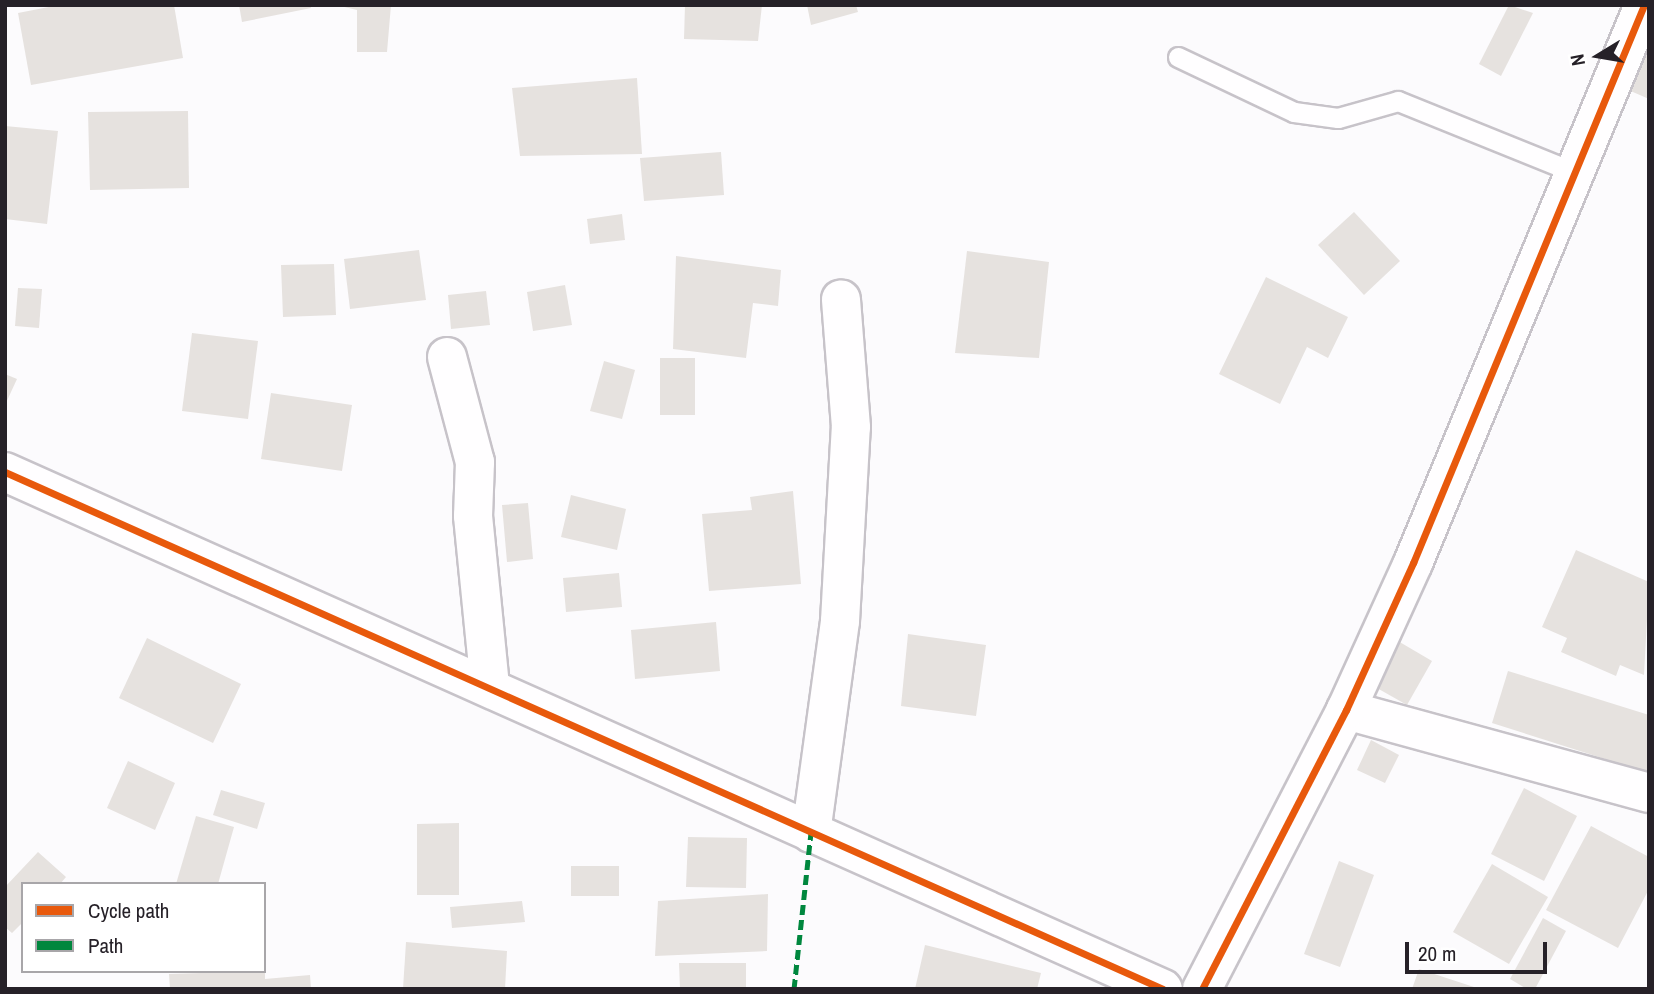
<!DOCTYPE html>
<style>
body{margin:0}
#map{position:relative;width:1654px;height:994px;overflow:hidden;background:#fcfbfd;font-family:"Archivo Narrow",sans-serif}
div>[style]{position:absolute}
.building>*{inset:0;background:#e6e2df}
.roads{filter:drop-shadow(2px 0 #c7c3c9) drop-shadow(-2px 0 #c7c3c9) drop-shadow(0 2px #c7c3c9) drop-shadow(0 -2px #c7c3c9)}
.service>*{height:19px;margin:-9.5px;padding:0 9.5px;transform-origin:9.5px;border-radius:9.5px;background:#fffeff}
.minor>*{height:38px;margin:-19px;padding:0 19px;transform-origin:19px;border-radius:19px;background:#fffeff}
.quiet>*{height:5px;margin-top:-2.5px;transform-origin:0;background:repeating-linear-gradient(90deg,#00873e 0 10px,transparent 0 15px)}
.cycleway>*{height:7px;margin:-3.5px;padding:0 3.5px;transform-origin:3.5px;border-radius:3.5px;background:#e8590c}
span{translate:-50% -50%;white-space:nowrap;text-align:center;line-height:1.15;-webkit-text-stroke:7px #fff;paint-order:stroke}
.frame{position:absolute;inset:0;border:7px solid #262128;pointer-events:none}
.legend{position:absolute;left:21px;top:882px;width:245px;height:91px;box-sizing:border-box;background:#fff;border:2px solid #a8a6a9;margin:0;padding:9px 12px;list-style:none;font-size:21px;color:#262128}
.legend li{display:flex;align-items:center;gap:14px;height:35px}
.legend b{width:35px;border:2px solid #a8a6a9}
.north{position:absolute;left:1563px;top:21px;width:70px;height:70px;-webkit-text-stroke:5px #fff;paint-order:stroke;rotate:259deg;font-size:19px;font-weight:700;line-height:28px;text-align:center;color:#262128}
.north::after{content:'';display:block;margin:auto;width:24px;height:32px;background:#262128;clip-path:polygon(50% 0,100% 100%,50% 72%,0 100%)}
.scale{position:absolute;left:1405px;top:942px;width:142px;height:32px;box-sizing:border-box;border:4px solid #262128;border-top:0;padding-left:9px;font-size:21px;line-height:24px;white-space:nowrap;color:#262128;-webkit-text-stroke:5px #fff;paint-order:stroke}
</style>
<div id="map">
<div class="building">
<div style="clip-path:polygon(59px 5px,174px 5px,183px 58px,31px 85px,18px 13px)"></div>
<div style="clip-path:polygon(239px 5px,310px 5px,311px 8px,242px 22px)"></div>
<div style="clip-path:polygon(391px 5px,387px 52px,357px 52px,357px 10px,336px 5px)"></div>
<div style="clip-path:polygon(685px 5px,762px 5px,758px 41px,684px 39px)"></div>
<div style="clip-path:polygon(807px 5px,856px 5px,858px 12px,811px 25px)"></div>
<div style="clip-path:polygon(1509px 5px,1533px 13px,1501px 76px,1479px 64px)"></div>
<div style="clip-path:polygon(1643px 49px,1649px 51px,1649px 99px,1626px 89px)"></div>
<div style="clip-path:polygon(637px 78px,642px 154px,520px 156px,512px 88px)"></div>
<div style="clip-path:polygon(188px 111px,189px 188px,90px 190px,88px 112px)"></div>
<div style="clip-path:polygon(5px 126px,58px 131px,47px 224px,5px 219px)"></div>
<div style="clip-path:polygon(721px 152px,724px 195px,644px 201px,640px 158px)"></div>
<div style="clip-path:polygon(1354px 212px,1400px 261px,1364px 295px,1318px 245px)"></div>
<div style="clip-path:polygon(622px 214px,625px 240px,590px 244px,587px 219px)"></div>
<div style="clip-path:polygon(419px 250px,426px 300px,350px 309px,344px 259px)"></div>
<div style="clip-path:polygon(967px 251px,1049px 262px,1039px 358px,955px 353px)"></div>
<div style="clip-path:polygon(676px 256px,781px 270px,778px 306px,753px 303px,746px 358px,673px 349px)"></div>
<div style="clip-path:polygon(334px 264px,336px 315px,283px 317px,281px 265px)"></div>
<div style="clip-path:polygon(1266px 277px,1348px 317px,1328px 358px,1307px 347px,1280px 404px,1219px 374px)"></div>
<div style="clip-path:polygon(565px 285px,572px 325px,533px 331px,527px 292px)"></div>
<div style="clip-path:polygon(18px 288px,42px 289px,39px 328px,15px 326px)"></div>
<div style="clip-path:polygon(486px 291px,490px 325px,451px 329px,448px 295px)"></div>
<div style="clip-path:polygon(192px 333px,258px 341px,248px 419px,182px 411px)"></div>
<div style="clip-path:polygon(660px 358px,695px 358px,695px 415px,660px 415px)"></div>
<div style="clip-path:polygon(604px 361px,635px 370px,622px 419px,590px 411px)"></div>
<div style="clip-path:polygon(5px 374px,17px 379px,5px 405px)"></div>
<div style="clip-path:polygon(271px 393px,352px 405px,342px 471px,261px 459px)"></div>
<div style="clip-path:polygon(793px 491px,801px 584px,709px 591px,702px 514px,752px 510px,750px 497px)"></div>
<div style="clip-path:polygon(571px 495px,626px 509px,617px 550px,561px 537px)"></div>
<div style="clip-path:polygon(528px 503px,533px 559px,507px 562px,502px 505px)"></div>
<div style="clip-path:polygon(1576px 550px,1649px 582px,1644px 675px,1620px 665px,1616px 676px,1561px 652px,1567px 638px,1542px 627px)"></div>
<div style="clip-path:polygon(619px 573px,622px 607px,566px 612px,563px 578px)"></div>
<div style="clip-path:polygon(716px 622px,720px 671px,635px 679px,631px 630px)"></div>
<div style="clip-path:polygon(908px 634px,986px 645px,976px 716px,901px 706px)"></div>
<div style="clip-path:polygon(1386px 634px,1432px 661px,1407px 705px,1361px 679px)"></div>
<div style="clip-path:polygon(147px 638px,241px 684px,213px 743px,119px 698px)"></div>
<div style="clip-path:polygon(1508px 671px,1649px 715px,1649px 773px,1492px 723px)"></div>
<div style="clip-path:polygon(1371px 740px,1399px 755px,1385px 783px,1357px 770px)"></div>
<div style="clip-path:polygon(128px 761px,175px 783px,155px 830px,107px 808px)"></div>
<div style="clip-path:polygon(1524px 788px,1577px 816px,1544px 881px,1491px 854px)"></div>
<div style="clip-path:polygon(221px 790px,265px 803px,257px 829px,213px 815px)"></div>
<div style="clip-path:polygon(196px 816px,234px 827px,218px 884px,176px 884px)"></div>
<div style="clip-path:polygon(459px 823px,459px 895px,417px 895px,417px 824px)"></div>
<div style="clip-path:polygon(1591px 826px,1649px 857px,1649px 889px,1618px 948px,1546px 910px)"></div>
<div style="clip-path:polygon(688px 837px,747px 838px,746px 888px,686px 887px)"></div>
<div style="clip-path:polygon(38px 852px,66px 877px,60px 884px,23px 884px,23px 922px,12px 933px,5px 927px,5px 887px)"></div>
<div style="clip-path:polygon(1339px 861px,1374px 875px,1340px 967px,1304px 954px)"></div>
<div style="clip-path:polygon(1492px 864px,1548px 897px,1509px 964px,1453px 932px)"></div>
<div style="clip-path:polygon(571px 866px,619px 866px,619px 896px,571px 896px)"></div>
<div style="clip-path:polygon(768px 894px,767px 951px,655px 956px,658px 901px)"></div>
<div style="clip-path:polygon(522px 901px,525px 922px,452px 928px,450px 907px)"></div>
<div style="clip-path:polygon(1543px 918px,1566px 931px,1535px 989px,1527px 989px,1510px 979px)"></div>
<div style="clip-path:polygon(406px 942px,507px 951px,505px 989px,403px 989px)"></div>
<div style="clip-path:polygon(925px 945px,1041px 973px,1037px 989px,915px 989px)"></div>
<div style="clip-path:polygon(679px 963px,746px 963px,746px 989px,680px 989px)"></div>
<div style="clip-path:polygon(1419px 969px,1477px 988px,1476px 989px,1412px 989px)"></div>
<div style="clip-path:polygon(265px 971px,265px 979px,310px 975px,311px 989px,170px 989px,169px 974px)"></div>
</div>
<div class="roads">
<div class="service">
<div style="left:1178px;top:57px;width:128px;rotate:25.4deg"></div>
<div style="left:1294px;top:112px;width:44px;rotate:7.8deg"></div>
<div style="left:1338px;top:118px;width:62px;rotate:-15.8deg"></div>
<div style="left:1398px;top:101px;width:192px;rotate:22deg"></div>
</div>
<div class="minor">
<div style="left:447px;top:357px;width:109px;rotate:75.1deg"></div>
<div style="left:475px;top:462px;width:54px;rotate:92.1deg"></div>
<div style="left:473px;top:516px;width:172px;rotate:84.3deg"></div>
<div style="left:5px;top:472px;width:1268px;rotate:24.06deg"></div>
<div style="left:1346px;top:710px;width:314px;rotate:15.3deg"></div>
<div style="left:811px;top:833px;width:214px;rotate:-82.2deg"></div>
<div style="left:840px;top:621px;width:194px;rotate:-86.8deg"></div>
<div style="left:851px;top:427px;width:128px;rotate:-94.5deg"></div>
<div style="left:1202px;top:989px;width:314px;rotate:-62.7deg"></div>
<div style="left:1346px;top:710px;width:162px;rotate:-65.5deg"></div>
<div style="left:1413px;top:563px;width:604px;rotate:-67.51deg"></div>
</div>
</div>
<div class="quiet">
<div style="left:794px;top:989px;width:157px;rotate:-83.8deg"></div>
</div>
<div class="cycleway">
<div style="left:5px;top:472px;width:1268px;rotate:24.06deg"></div>
<div style="left:1202px;top:989px;width:314px;rotate:-62.7deg"></div>
<div style="left:1346px;top:710px;width:162px;rotate:-65.5deg"></div>
<div style="left:1413px;top:563px;width:604px;rotate:-67.51deg"></div>
</div>
<div class="frame"></div>
<ul class="legend">
<li><b style="height:9px;background:#e8590c"></b>Cycle path</li>
<li><b style="height:9px;background:#00873e"></b>Path</li>
</ul>
<div class="north">N</div>
<div class="scale">20 m</div>
</div>
